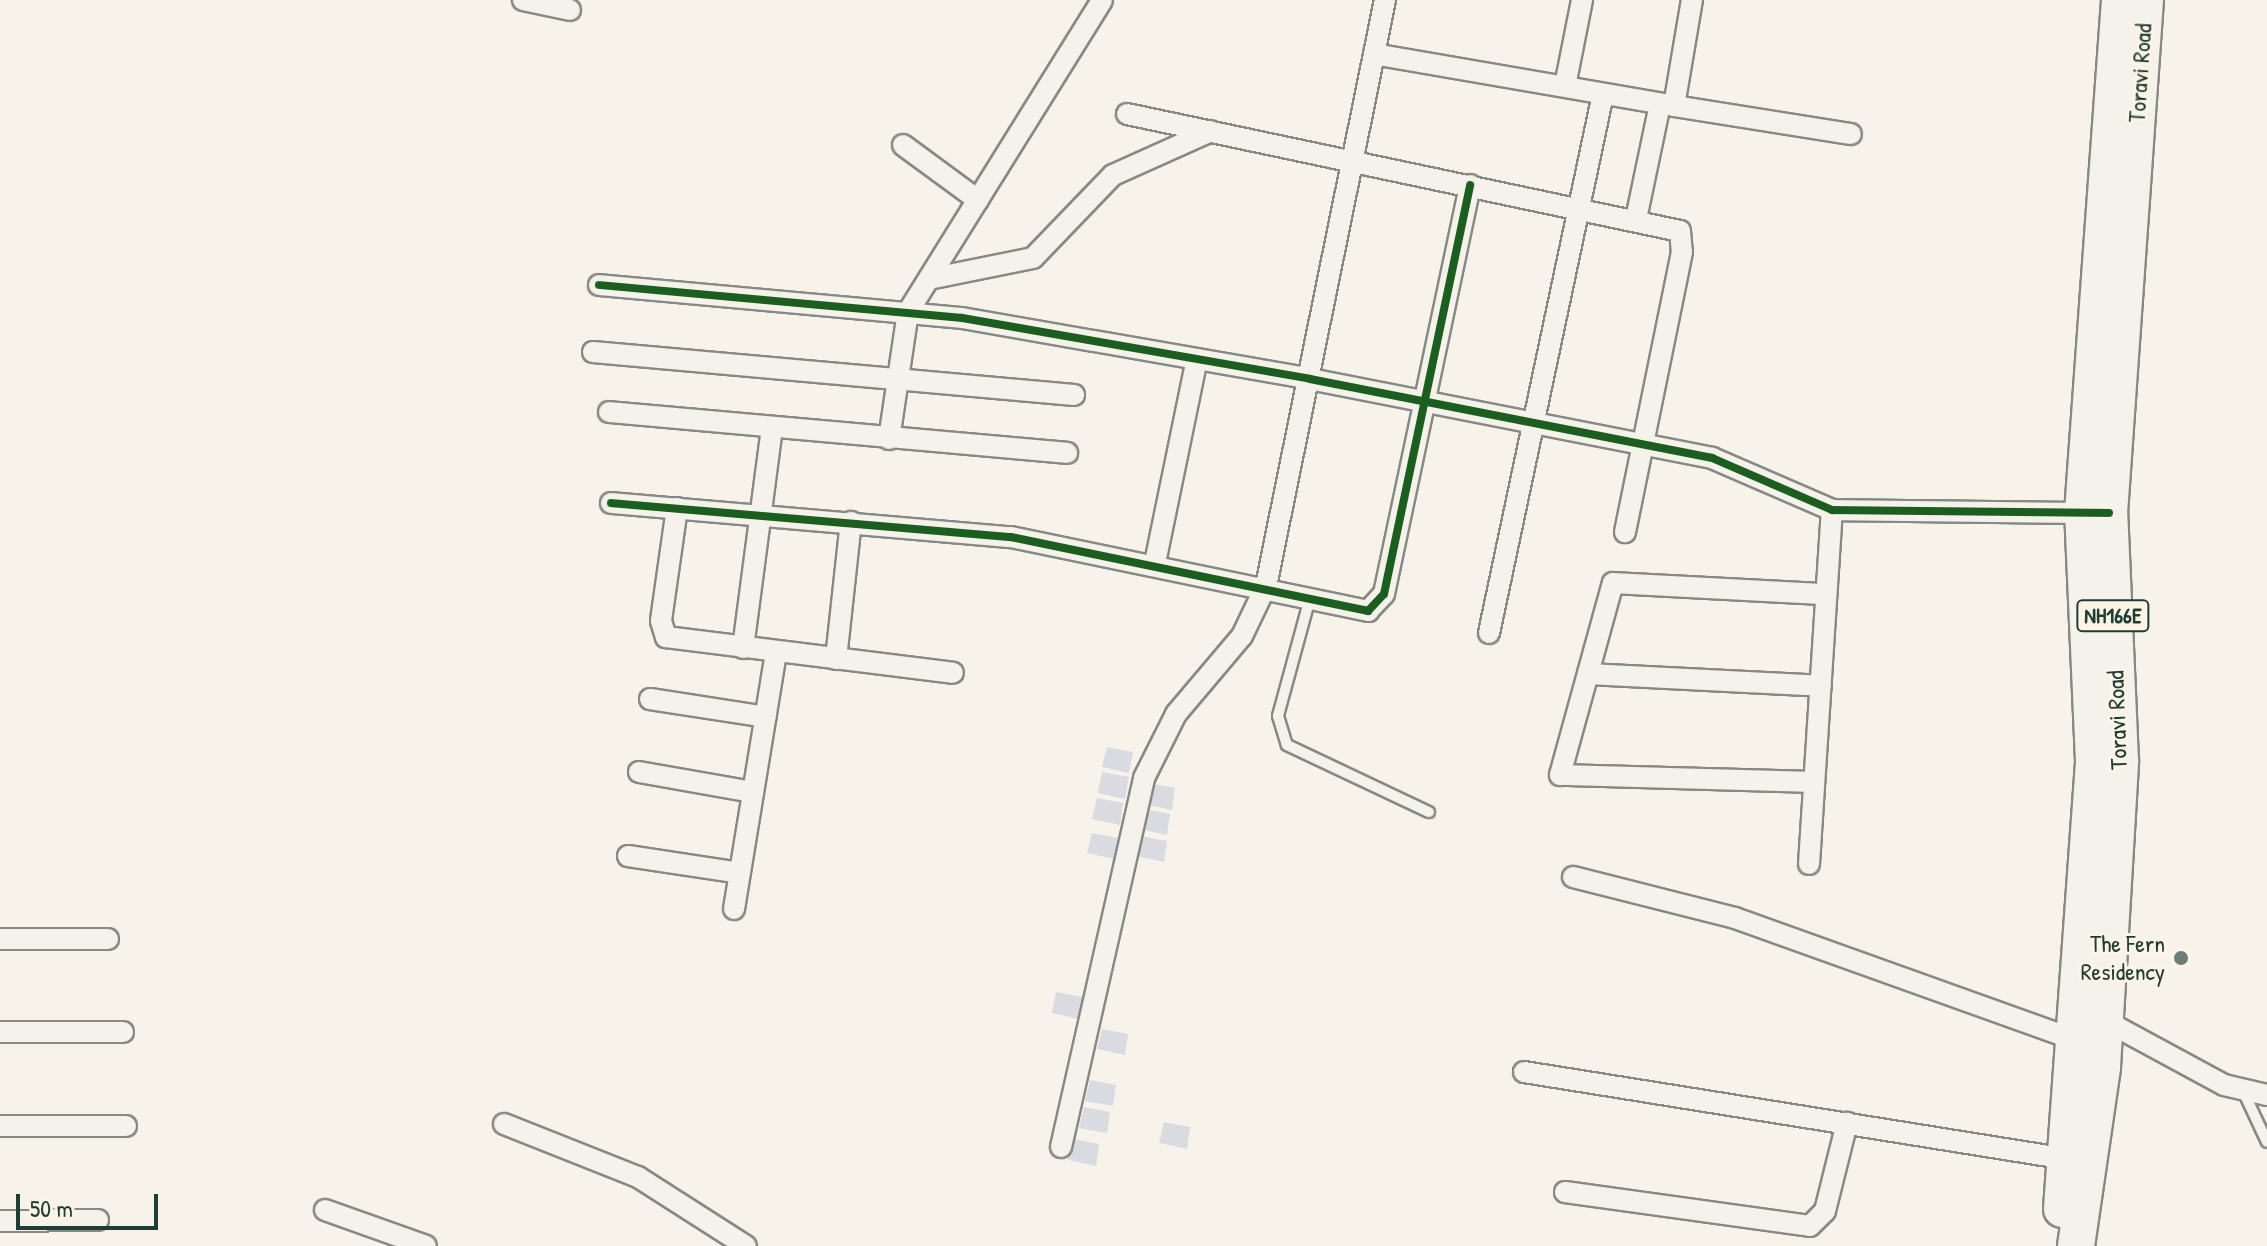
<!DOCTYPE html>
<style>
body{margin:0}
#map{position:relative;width:2267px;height:1246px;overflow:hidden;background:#f7f3ea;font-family:"Patrick Hand",sans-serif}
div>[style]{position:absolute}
.building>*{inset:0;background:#d9dbe0}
.roads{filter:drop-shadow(2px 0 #868984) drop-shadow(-2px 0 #868984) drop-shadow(0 2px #868984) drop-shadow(0 -2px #868984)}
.lane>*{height:10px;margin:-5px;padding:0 5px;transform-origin:5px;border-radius:5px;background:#f5f2ec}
.street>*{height:20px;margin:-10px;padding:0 10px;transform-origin:10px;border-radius:10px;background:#f5f2ec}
.highway>*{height:36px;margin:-18px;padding:0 18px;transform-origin:18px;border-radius:18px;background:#f5f2ec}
.cycleway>*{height:8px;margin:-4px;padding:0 4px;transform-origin:4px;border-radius:4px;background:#1b5e20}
.dots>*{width:22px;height:22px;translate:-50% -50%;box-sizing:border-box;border:4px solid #fcf5e5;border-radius:50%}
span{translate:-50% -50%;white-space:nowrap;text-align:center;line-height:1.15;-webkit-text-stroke:6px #fcf5e5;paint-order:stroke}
.shield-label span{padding:2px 6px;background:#fcf5e5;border:2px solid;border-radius:6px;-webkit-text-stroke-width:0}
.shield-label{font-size:22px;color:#1f3d34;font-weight:700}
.street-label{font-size:24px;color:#1f3d34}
.poi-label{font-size:24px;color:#1f3d34}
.right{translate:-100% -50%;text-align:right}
.scale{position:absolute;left:16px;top:1194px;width:142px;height:36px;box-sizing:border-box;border:4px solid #1f3d34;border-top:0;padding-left:10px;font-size:24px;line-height:28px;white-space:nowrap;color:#1f3d34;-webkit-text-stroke:6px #fcf5e5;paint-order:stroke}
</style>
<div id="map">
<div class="building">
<div style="clip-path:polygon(1107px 747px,1133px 752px,1129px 773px,1102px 767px)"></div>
<div style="clip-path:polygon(1102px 772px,1129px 777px,1125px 799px,1098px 793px)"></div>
<div style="clip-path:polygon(1149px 783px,1175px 788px,1172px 810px,1144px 804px)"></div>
<div style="clip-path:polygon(1097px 798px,1123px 803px,1120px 825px,1092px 819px)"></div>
<div style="clip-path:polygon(1144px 809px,1170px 814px,1167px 835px,1139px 829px)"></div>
<div style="clip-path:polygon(1092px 833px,1118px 838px,1115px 859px,1087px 853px)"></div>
<div style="clip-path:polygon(1141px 836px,1167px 841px,1164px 862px,1136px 856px)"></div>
<div style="clip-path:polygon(1056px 992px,1083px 997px,1079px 1019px,1052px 1013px)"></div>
<div style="clip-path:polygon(1102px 1029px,1128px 1034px,1125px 1055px,1097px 1049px)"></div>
<div style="clip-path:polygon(1090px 1080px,1116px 1085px,1113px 1106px,1085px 1101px)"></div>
<div style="clip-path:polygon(1084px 1107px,1110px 1112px,1107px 1133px,1079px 1128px)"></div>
<div style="clip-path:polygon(1164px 1122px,1190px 1127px,1187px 1149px,1159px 1143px)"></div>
<div style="clip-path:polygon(1073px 1139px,1099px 1144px,1096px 1166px,1068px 1160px)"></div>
</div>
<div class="roads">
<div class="lane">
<div style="left:1310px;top:598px;width:122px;rotate:105.2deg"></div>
<div style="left:1278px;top:716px;width:30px;rotate:73deg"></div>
<div style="left:1287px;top:745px;width:157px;rotate:25.3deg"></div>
<div style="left:2244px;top:1093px;width:54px;rotate:64.9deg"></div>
</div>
<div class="street">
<div style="left:523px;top:0;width:48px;rotate:12deg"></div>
<div style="left:1374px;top:54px;width:304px;rotate:9.8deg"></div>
<div style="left:1674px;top:106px;width:108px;rotate:-80.4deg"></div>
<div style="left:1565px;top:86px;width:88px;rotate:-78.8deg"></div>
<div style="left:1674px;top:106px;width:179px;rotate:9deg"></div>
<div style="left:1127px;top:114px;width:565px;rotate:11.95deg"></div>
<div style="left:1680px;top:231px;width:21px;rotate:85deg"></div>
<div style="left:1682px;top:252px;width:286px;rotate:101.5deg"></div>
<div style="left:903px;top:145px;width:93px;rotate:36.3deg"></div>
<div style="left:1636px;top:219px;width:117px;rotate:-78.2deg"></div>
<div style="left:929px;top:279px;width:106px;rotate:-11.4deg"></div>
<div style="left:1033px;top:258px;width:115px;rotate:-46.1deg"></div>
<div style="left:1113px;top:175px;width:107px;rotate:-24.2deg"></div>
<div style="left:599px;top:285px;width:364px;rotate:5.2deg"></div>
<div style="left:962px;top:318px;width:353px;rotate:9.9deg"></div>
<div style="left:1310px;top:379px;width:410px;rotate:11.1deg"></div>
<div style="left:1712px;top:458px;width:131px;rotate:23.4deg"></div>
<div style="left:1832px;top:510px;width:258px;rotate:0.7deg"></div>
<div style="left:593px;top:352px;width:483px;rotate:5.1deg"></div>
<div style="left:609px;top:412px;width:460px;rotate:5.1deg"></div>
<div style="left:889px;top:439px;width:128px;rotate:-81.5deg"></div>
<div style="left:908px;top:312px;width:367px;rotate:-58.1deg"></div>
<div style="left:611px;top:503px;width:401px;rotate:4.9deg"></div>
<div style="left:1011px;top:537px;width:365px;rotate:11.7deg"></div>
<div style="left:1368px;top:611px;width:23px;rotate:-47deg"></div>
<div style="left:1384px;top:594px;width:418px;rotate:-78.1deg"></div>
<div style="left:677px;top:508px;width:114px;rotate:98.1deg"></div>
<div style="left:661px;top:621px;width:17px;rotate:73deg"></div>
<div style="left:666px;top:637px;width:289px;rotate:7.1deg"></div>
<div style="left:1155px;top:563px;width:208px;rotate:-78.4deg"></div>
<div style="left:1489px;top:633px;width:551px;rotate:-78.06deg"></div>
<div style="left:743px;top:648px;width:222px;rotate:-82.5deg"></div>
<div style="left:836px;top:659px;width:138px;rotate:-83.8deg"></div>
<div style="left:1588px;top:674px;width:233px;rotate:2.9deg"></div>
<div style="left:650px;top:699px;width:117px;rotate:8.8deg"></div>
<div style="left:639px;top:772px;width:116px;rotate:10deg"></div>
<div style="left:1814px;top:782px;width:254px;rotate:-178.4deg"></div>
<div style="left:1560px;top:775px;width:199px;rotate:-74.6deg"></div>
<div style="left:1613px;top:583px;width:213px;rotate:3deg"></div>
<div style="left:628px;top:856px;width:113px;rotate:8.6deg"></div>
<div style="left:1809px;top:864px;width:355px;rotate:-86.3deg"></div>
<div style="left:1573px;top:877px;width:167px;rotate:14.2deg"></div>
<div style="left:1735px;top:918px;width:364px;rotate:19.7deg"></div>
<div style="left:734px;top:909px;width:260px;rotate:-80.7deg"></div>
<div style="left:0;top:939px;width:108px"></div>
<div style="left:2104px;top:1020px;width:136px;rotate:28.4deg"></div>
<div style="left:2224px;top:1085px;width:44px;rotate:13.1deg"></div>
<div style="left:0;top:1032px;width:123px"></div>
<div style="left:1524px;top:1072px;width:550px;rotate:9.1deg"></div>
<div style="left:504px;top:1124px;width:144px;rotate:21.6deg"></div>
<div style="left:638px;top:1177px;width:128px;rotate:32.6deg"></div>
<div style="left:0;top:1126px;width:126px"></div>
<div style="left:1061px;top:1147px;width:378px;rotate:-77.3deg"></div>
<div style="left:1144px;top:778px;width:72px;rotate:-63.4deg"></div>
<div style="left:1176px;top:714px;width:102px;rotate:-49.8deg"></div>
<div style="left:1242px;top:636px;width:55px;rotate:-64.4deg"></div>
<div style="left:1266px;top:586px;width:598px;rotate:-78.52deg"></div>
<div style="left:1565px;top:1192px;width:247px;rotate:7.9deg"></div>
<div style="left:1810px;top:1226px;width:21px;rotate:-45deg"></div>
<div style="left:1825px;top:1211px;width:91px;rotate:-76deg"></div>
<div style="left:325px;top:1210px;width:107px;rotate:19.6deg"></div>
<div style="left:0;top:1221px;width:98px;rotate:-0.6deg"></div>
</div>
<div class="highway">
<div style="left:2062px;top:1209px;width:449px;rotate:-85.9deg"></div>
<div style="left:2094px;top:761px;width:248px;rotate:-92.5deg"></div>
<div style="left:2083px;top:513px;width:514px;rotate:-85.87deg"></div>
<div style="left:2076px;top:1246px;width:181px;rotate:-81.7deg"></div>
<div style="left:2102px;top:1067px;width:307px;rotate:-86.6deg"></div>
<div style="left:2120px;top:761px;width:248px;rotate:-92.5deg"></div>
<div style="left:2109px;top:513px;width:514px;rotate:-85.99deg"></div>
</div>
</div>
<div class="cycleway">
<div style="left:599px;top:285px;width:364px;rotate:5.2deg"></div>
<div style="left:962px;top:318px;width:353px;rotate:9.9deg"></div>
<div style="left:1310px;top:379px;width:410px;rotate:11.1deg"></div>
<div style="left:1712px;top:458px;width:131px;rotate:23.4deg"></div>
<div style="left:1832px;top:510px;width:277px;rotate:0.6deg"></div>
<div style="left:611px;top:503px;width:401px;rotate:4.9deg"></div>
<div style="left:1011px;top:537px;width:365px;rotate:11.7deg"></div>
<div style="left:1368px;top:611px;width:23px;rotate:-47deg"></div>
<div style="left:1384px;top:594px;width:418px;rotate:-78.1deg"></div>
</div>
<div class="dots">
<div style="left:2181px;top:958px;background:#6b7d74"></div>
</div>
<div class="shield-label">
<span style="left:2113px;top:616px">NH166E</span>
</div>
<div class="street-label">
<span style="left:2140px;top:73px;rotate:-86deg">Toravi Road</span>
<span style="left:2117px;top:720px;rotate:-92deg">Toravi Road</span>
</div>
<div class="poi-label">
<span class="right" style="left:2165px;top:958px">The Fern<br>Residency</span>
</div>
<div class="scale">50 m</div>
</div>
